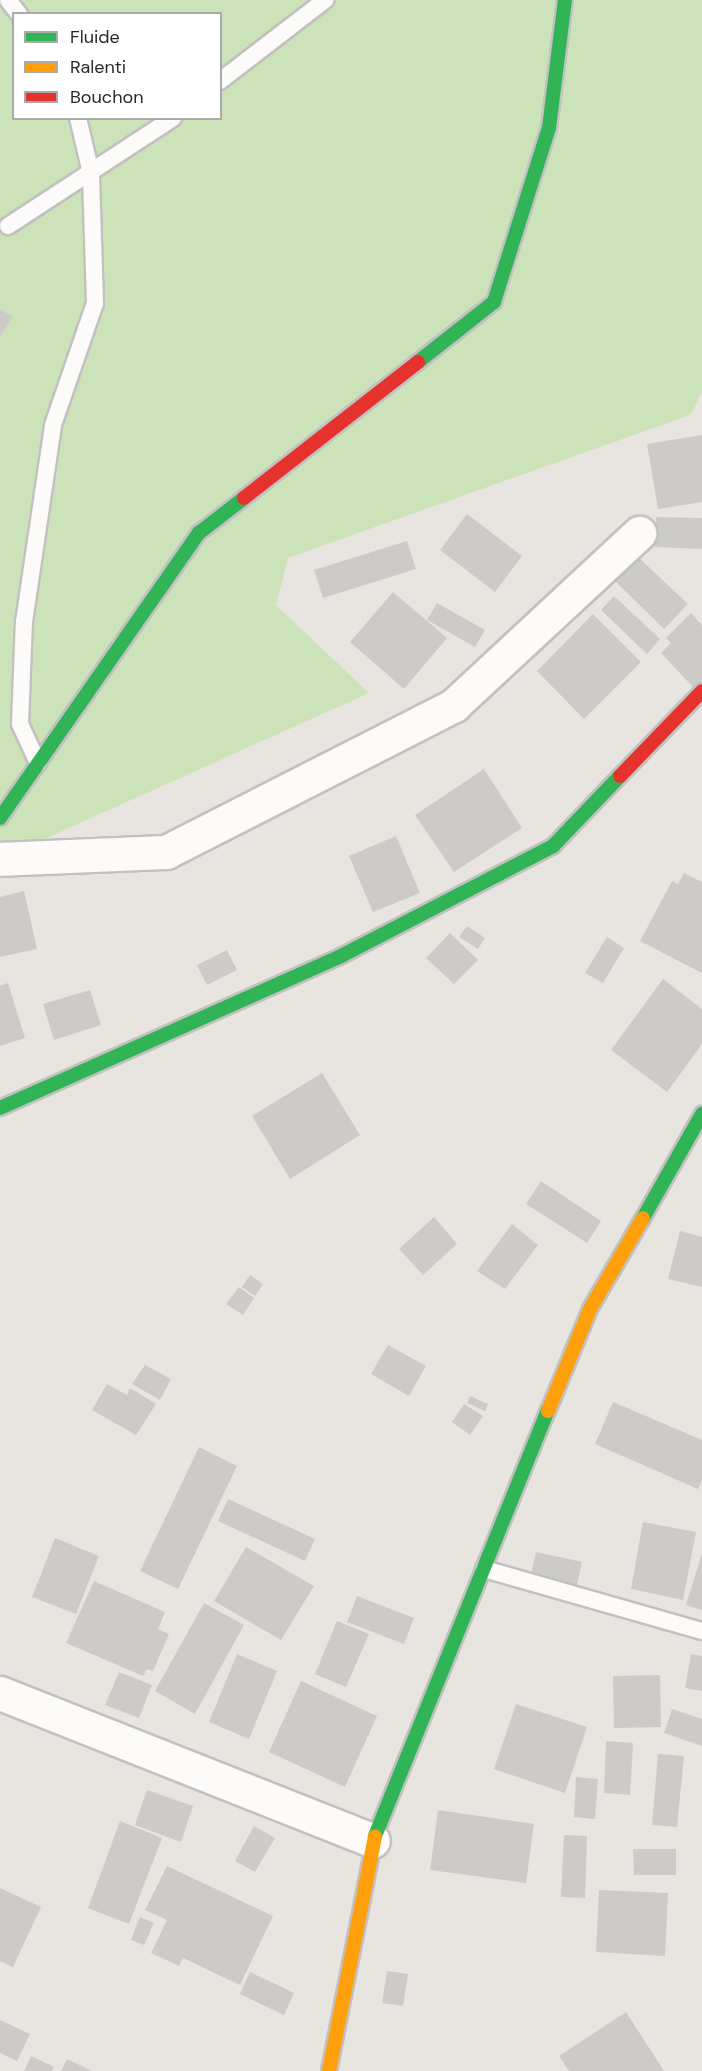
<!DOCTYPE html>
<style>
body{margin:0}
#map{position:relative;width:702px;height:2071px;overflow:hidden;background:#e8e5e0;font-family:"DM Sans",sans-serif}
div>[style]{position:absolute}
.green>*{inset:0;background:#cce3ba}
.building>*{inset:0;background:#cdcbc7}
.roads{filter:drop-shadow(2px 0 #c2c1c1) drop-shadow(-2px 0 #c2c1c1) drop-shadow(0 2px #c2c1c1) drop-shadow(0 -2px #c2c1c1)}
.lane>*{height:16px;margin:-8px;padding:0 8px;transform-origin:8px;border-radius:8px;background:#fcfbfa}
.street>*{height:33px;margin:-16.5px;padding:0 16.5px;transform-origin:16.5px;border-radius:16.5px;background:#fcfbfa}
.fast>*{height:14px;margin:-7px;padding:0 7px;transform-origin:7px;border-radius:7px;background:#30b455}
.slow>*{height:14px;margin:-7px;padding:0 7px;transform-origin:7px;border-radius:7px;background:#ff9f0a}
.jam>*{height:14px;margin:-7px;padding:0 7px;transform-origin:7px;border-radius:7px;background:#e5322d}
span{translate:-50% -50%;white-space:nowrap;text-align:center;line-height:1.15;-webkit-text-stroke:4.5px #fff;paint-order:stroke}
.legend{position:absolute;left:12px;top:12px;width:210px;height:108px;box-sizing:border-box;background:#fff;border:2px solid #aaa;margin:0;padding:8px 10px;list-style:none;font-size:18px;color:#2a2a2a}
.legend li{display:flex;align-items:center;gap:12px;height:30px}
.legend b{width:30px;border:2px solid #aaa}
</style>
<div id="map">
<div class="green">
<div style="clip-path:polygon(evenodd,0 0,702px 0,702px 392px,690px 415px,288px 558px,276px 605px,369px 693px,0 859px,0 0,14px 14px,220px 14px,220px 118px,14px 118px,14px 14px)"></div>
</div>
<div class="building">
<div style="clip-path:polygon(0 309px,13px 317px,0 337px)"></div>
<div style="clip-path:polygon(702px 435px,702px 502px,658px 509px,647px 444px)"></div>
<div style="clip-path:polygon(467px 514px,522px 556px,495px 592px,440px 550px)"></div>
<div style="clip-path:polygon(656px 517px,702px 518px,702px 549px,655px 547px)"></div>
<div style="clip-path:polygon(407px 541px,416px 569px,323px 598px,314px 570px)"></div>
<div style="clip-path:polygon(638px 557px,688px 604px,664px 629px,615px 581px)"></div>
<div style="clip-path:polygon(393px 592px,447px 638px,404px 689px,350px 642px)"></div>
<div style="clip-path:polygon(614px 596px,660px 639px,647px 654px,601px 610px)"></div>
<div style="clip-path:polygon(437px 603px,485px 630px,475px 647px,427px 620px)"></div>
<div style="clip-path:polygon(691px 613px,702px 625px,702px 680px,694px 688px,661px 653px,671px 643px,666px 638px)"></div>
<div style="clip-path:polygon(593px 614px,641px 662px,584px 719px,537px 671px)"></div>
<div style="clip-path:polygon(484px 769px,522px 828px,454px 872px,415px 815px)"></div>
<div style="clip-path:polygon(396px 836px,420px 893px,373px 912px,349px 856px)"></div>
<div style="clip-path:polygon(684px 873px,702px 882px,702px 973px,640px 941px,672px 881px,678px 884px)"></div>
<div style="clip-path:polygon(24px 891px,37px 949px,0 957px,0 897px)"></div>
<div style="clip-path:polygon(467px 926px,485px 938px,478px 949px,459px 937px)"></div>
<div style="clip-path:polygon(450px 933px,478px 960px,454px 984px,426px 958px)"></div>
<div style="clip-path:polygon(607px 937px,624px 948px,603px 983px,585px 973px)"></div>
<div style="clip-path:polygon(227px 950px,237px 970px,207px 985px,197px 965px)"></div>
<div style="clip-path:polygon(663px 979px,702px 1009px,702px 1044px,667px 1092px,611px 1050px)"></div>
<div style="clip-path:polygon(8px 983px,25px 1038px,0 1046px,0 986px)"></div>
<div style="clip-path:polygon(90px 990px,101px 1025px,54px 1040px,43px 1004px)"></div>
<div style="clip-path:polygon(322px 1073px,360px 1135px,290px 1179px,252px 1116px)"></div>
<div style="clip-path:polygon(541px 1181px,601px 1221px,587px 1243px,526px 1204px)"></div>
<div style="clip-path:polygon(434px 1217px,457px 1244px,423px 1275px,399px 1249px)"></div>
<div style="clip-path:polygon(512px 1224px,538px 1245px,505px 1289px,477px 1271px)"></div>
<div style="clip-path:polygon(680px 1231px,702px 1237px,702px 1287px,668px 1279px)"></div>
<div style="clip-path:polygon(250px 1275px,263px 1284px,255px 1296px,242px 1287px)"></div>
<div style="clip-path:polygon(239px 1287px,254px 1298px,243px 1315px,226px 1304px)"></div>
<div style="clip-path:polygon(388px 1345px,426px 1366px,409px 1396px,371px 1374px)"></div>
<div style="clip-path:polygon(145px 1365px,171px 1379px,160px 1400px,132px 1384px)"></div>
<div style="clip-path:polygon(107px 1384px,127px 1395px,130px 1388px,156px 1404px,136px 1435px,92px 1410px)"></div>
<div style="clip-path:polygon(470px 1396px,488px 1404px,485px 1411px,467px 1403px)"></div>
<div style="clip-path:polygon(613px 1402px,702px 1440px,702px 1480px,698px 1489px,595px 1444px)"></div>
<div style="clip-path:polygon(464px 1404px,483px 1416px,470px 1435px,452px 1422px)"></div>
<div style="clip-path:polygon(199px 1447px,237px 1466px,178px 1589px,140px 1571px)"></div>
<div style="clip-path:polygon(228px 1499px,315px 1539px,305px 1561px,218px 1521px)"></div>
<div style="clip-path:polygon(643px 1522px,696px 1532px,683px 1600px,631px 1589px)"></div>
<div style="clip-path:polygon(55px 1538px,99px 1556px,76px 1614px,32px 1597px)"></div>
<div style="clip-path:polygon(246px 1547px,314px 1586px,281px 1640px,214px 1601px)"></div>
<div style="clip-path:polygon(536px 1552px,582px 1562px,576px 1589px,530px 1580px)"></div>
<div style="clip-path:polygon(702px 1553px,702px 1610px,686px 1605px)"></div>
<div style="clip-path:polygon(94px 1581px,165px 1612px,158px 1629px,169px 1634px,153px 1671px,147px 1669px,143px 1676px,66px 1643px)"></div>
<div style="clip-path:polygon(357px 1596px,414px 1618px,404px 1644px,347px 1622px)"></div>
<div style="clip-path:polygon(204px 1603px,244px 1625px,195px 1714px,155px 1691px)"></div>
<div style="clip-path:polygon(337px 1621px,369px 1634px,346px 1687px,315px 1674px)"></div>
<div style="clip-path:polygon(237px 1654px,277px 1671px,249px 1739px,209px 1722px)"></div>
<div style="clip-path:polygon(691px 1654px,702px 1656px,702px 1691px,685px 1688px)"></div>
<div style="clip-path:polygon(119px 1672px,152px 1685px,139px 1718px,105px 1705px)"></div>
<div style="clip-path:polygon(660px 1675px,661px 1727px,614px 1728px,613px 1676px)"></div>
<div style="clip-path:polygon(301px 1681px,377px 1716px,345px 1787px,269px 1752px)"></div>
<div style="clip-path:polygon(516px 1704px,587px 1727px,565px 1793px,494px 1769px)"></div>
<div style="clip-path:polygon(672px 1709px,702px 1719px,702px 1746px,664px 1733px)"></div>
<div style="clip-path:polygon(606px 1741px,633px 1743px,630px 1795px,604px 1793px)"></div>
<div style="clip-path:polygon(658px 1754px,684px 1756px,677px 1827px,652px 1825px)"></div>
<div style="clip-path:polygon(576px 1777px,598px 1779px,595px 1819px,574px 1817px)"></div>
<div style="clip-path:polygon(147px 1790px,193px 1806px,181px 1842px,135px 1825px)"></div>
<div style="clip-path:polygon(438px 1810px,534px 1824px,526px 1883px,430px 1870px)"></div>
<div style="clip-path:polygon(120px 1821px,162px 1838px,129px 1924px,88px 1908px)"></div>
<div style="clip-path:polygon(254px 1826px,275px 1838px,255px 1872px,235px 1861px)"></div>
<div style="clip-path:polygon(564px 1835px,587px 1836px,585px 1898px,561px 1897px)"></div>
<div style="clip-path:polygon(633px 1849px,676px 1849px,676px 1875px,634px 1875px)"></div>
<div style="clip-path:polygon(167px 1866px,273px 1916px,240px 1985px,183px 1958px,179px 1966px,151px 1953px,167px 1920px,145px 1910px)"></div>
<div style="clip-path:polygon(0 1888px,41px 1907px,13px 1967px,0 1961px)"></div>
<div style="clip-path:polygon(599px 1890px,668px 1893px,665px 1956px,596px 1952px)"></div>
<div style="clip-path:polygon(140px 1917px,154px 1923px,144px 1945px,131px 1940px)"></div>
<div style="clip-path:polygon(387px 1971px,408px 1974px,403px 2006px,382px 2003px)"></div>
<div style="clip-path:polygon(250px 1972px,294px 1993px,284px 2015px,240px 1994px)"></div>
<div style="clip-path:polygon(626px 2012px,664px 2071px,569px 2071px,559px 2056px)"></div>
<div style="clip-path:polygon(0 2020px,30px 2034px,17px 2061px,0 2053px)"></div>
<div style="clip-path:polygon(31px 2056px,54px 2067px,52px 2071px,24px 2071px)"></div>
<div style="clip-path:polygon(67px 2059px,92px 2071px,61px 2071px)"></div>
</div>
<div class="roads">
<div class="lane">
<div style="left:8px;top:0;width:18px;rotate:52deg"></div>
<div style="left:220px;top:81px;width:133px;rotate:-37.6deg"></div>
<div style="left:8px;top:226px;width:197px;rotate:-33.2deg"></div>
<div style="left:38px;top:763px;width:43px;rotate:-114.8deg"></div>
<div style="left:20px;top:724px;width:102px;rotate:-87.8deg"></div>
<div style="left:24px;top:622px;width:199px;rotate:-81.6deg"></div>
<div style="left:53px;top:425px;width:129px;rotate:-71deg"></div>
<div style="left:95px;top:303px;width:130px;rotate:-91.8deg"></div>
<div style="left:91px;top:173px;width:57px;rotate:-103.3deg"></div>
<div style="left:484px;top:1569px;width:227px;rotate:15.9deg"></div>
</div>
<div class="street">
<div style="left:0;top:859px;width:166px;rotate:-2.4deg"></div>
<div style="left:166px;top:852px;width:323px;rotate:-27deg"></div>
<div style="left:454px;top:705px;width:253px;rotate:-42.9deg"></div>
<div style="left:0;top:1693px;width:401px;rotate:21.6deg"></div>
</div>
<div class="fast">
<div style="left:418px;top:362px;width:97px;rotate:-38.3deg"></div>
<div style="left:494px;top:302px;width:182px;rotate:-72.5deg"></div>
<div style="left:549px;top:128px;width:129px;rotate:-82.9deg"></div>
<div style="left:0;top:818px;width:348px;rotate:-55.1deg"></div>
<div style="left:199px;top:533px;width:57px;rotate:-37.9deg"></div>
<div style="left:0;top:1108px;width:373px;rotate:-24deg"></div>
<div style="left:341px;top:956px;width:239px;rotate:-27.4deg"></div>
<div style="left:553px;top:846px;width:97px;rotate:-46.3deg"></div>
<div style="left:643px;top:1218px;width:120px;rotate:-60.4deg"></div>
<div style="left:375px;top:1836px;width:459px;rotate:-67.9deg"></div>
</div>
<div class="slow">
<div style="left:548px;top:1411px;width:110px;rotate:-67.6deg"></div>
<div style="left:590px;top:1309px;width:105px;rotate:-59.8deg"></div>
<div style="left:329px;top:2071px;width:239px;rotate:-78.9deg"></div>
</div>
<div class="jam">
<div style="left:244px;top:498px;width:221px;rotate:-38deg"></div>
<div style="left:620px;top:776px;width:118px;rotate:-46deg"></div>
</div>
</div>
<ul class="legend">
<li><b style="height:8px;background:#30b455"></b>Fluide</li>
<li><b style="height:8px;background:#ff9f0a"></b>Ralenti</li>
<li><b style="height:8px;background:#e5322d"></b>Bouchon</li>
</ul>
</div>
